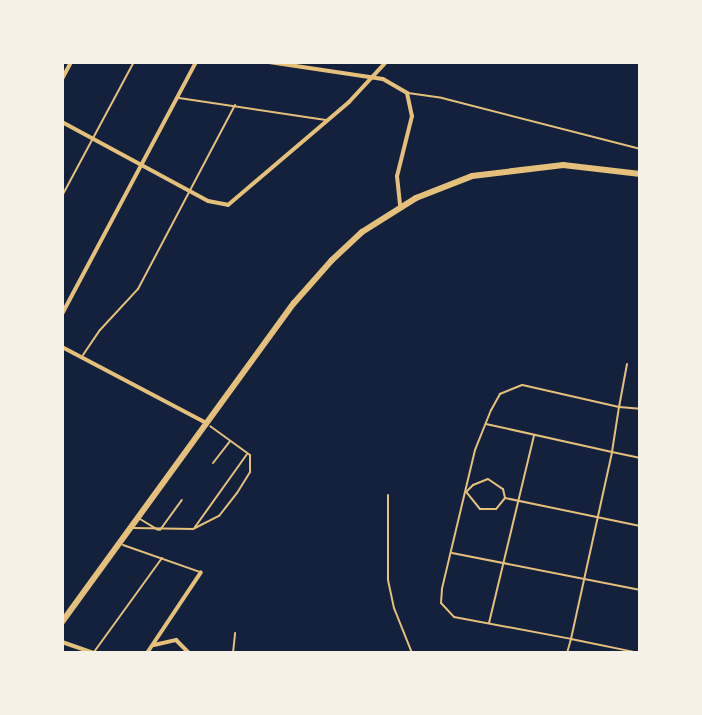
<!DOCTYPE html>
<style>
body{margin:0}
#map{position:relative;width:702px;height:715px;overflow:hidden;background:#14213d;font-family:Overpass,sans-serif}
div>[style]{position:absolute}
.service>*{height:2px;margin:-1px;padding:0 1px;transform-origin:1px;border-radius:1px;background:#e5c07b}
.minor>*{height:4px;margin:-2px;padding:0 2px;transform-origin:2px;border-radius:2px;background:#e5c07b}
.secondary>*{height:6px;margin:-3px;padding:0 3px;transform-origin:3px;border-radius:3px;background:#e5c07b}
span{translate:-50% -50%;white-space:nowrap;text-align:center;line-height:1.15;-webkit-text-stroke:8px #f6f1e7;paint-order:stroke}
.frame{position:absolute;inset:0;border:64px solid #f6f1e7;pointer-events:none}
</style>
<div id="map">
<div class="service">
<div style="left:408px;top:93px;width:34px;rotate:8deg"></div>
<div style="left:442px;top:98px;width:204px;rotate:14.4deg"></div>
<div style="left:179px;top:98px;width:150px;rotate:8.5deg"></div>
<div style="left:62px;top:196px;width:152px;rotate:-61.8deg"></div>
<div style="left:83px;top:355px;width:30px;rotate:-56deg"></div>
<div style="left:100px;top:330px;width:56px;rotate:-47.2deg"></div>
<div style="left:138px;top:289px;width:208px;rotate:-62.2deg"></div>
<div style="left:627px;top:364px;width:44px;rotate:100.5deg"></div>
<div style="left:619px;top:407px;width:21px;rotate:5deg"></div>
<div style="left:486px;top:424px;width:129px;rotate:12.5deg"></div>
<div style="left:612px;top:452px;width:46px;rotate:-81.2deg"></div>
<div style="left:619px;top:407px;width:99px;rotate:-167.2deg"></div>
<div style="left:522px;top:385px;width:24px;rotate:158deg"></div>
<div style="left:500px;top:394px;width:18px;rotate:119deg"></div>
<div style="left:491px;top:410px;width:43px;rotate:111.8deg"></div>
<div style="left:475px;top:450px;width:143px;rotate:103.4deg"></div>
<div style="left:442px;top:589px;width:14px;rotate:94deg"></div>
<div style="left:441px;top:603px;width:19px;rotate:47deg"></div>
<div style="left:454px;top:617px;width:119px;rotate:10.6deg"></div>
<div style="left:571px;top:639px;width:191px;rotate:-77.6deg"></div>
<div style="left:612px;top:452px;width:29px;rotate:12deg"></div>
<div style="left:213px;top:463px;width:28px;rotate:-52deg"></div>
<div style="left:488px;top:479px;width:18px;rotate:34deg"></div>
<div style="left:503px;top:489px;width:9px;rotate:77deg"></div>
<div style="left:505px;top:498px;width:14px;rotate:129deg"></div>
<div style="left:496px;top:509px;width:16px;rotate:180deg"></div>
<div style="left:480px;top:509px;width:22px;rotate:-129deg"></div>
<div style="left:466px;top:492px;width:10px;rotate:-45deg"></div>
<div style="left:473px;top:485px;width:16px;rotate:-22deg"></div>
<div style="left:388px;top:495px;width:85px;rotate:90deg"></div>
<div style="left:388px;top:580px;width:29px;rotate:78deg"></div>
<div style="left:394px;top:608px;width:48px;rotate:68.2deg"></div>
<div style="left:505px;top:498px;width:138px;rotate:11.7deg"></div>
<div style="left:140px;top:519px;width:21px;rotate:31deg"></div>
<div style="left:195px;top:527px;width:90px;rotate:-54.5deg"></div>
<div style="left:134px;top:528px;width:59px;rotate:1deg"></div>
<div style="left:193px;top:529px;width:29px;rotate:-27deg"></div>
<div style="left:219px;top:516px;width:29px;rotate:-52deg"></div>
<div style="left:237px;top:493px;width:25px;rotate:-58deg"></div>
<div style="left:250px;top:472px;width:17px;rotate:-90deg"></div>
<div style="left:250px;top:455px;width:49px;rotate:-144.1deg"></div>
<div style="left:160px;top:530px;width:37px;rotate:-54deg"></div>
<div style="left:123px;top:545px;width:82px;rotate:19.3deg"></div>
<div style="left:452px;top:553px;width:192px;rotate:11.1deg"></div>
<div style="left:489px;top:623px;width:193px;rotate:-76.5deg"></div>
<div style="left:94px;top:652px;width:116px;rotate:-54.1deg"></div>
<div style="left:233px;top:653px;width:20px;rotate:-84deg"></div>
<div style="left:567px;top:653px;width:15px;rotate:-74deg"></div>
<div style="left:571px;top:639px;width:69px;rotate:11.6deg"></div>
</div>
<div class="minor">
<div style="left:269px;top:62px;width:115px;rotate:8.5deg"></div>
<div style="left:383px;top:79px;width:28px;rotate:30deg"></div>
<div style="left:407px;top:93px;width:24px;rotate:78deg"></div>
<div style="left:412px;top:116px;width:62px;rotate:104deg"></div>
<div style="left:397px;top:176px;width:31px;rotate:84deg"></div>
<div style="left:62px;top:79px;width:19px;rotate:-62deg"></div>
<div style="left:62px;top:122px;width:166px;rotate:28.4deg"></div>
<div style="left:208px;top:201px;width:20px;rotate:11deg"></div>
<div style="left:228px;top:205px;width:159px;rotate:-40.4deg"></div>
<div style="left:349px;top:102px;width:54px;rotate:-47.2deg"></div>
<div style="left:62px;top:314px;width:285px;rotate:-62deg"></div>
<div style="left:62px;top:347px;width:161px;rotate:27.8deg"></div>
<div style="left:62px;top:642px;width:34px;rotate:19deg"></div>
<div style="left:154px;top:645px;width:23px;rotate:-13deg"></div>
<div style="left:176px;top:640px;width:18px;rotate:45deg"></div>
<div style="left:147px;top:653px;width:97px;rotate:-56.3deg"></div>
</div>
<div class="secondary">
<div style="left:62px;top:622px;width:394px;rotate:-54deg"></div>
<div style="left:294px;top:303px;width:57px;rotate:-48.5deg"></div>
<div style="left:332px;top:260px;width:41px;rotate:-43deg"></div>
<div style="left:362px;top:232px;width:64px;rotate:-32.2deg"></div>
<div style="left:416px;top:198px;width:60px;rotate:-21.4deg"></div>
<div style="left:472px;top:176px;width:92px;rotate:-6.9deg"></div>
<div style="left:563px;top:165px;width:78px;rotate:6.7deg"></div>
</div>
<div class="frame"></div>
</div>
